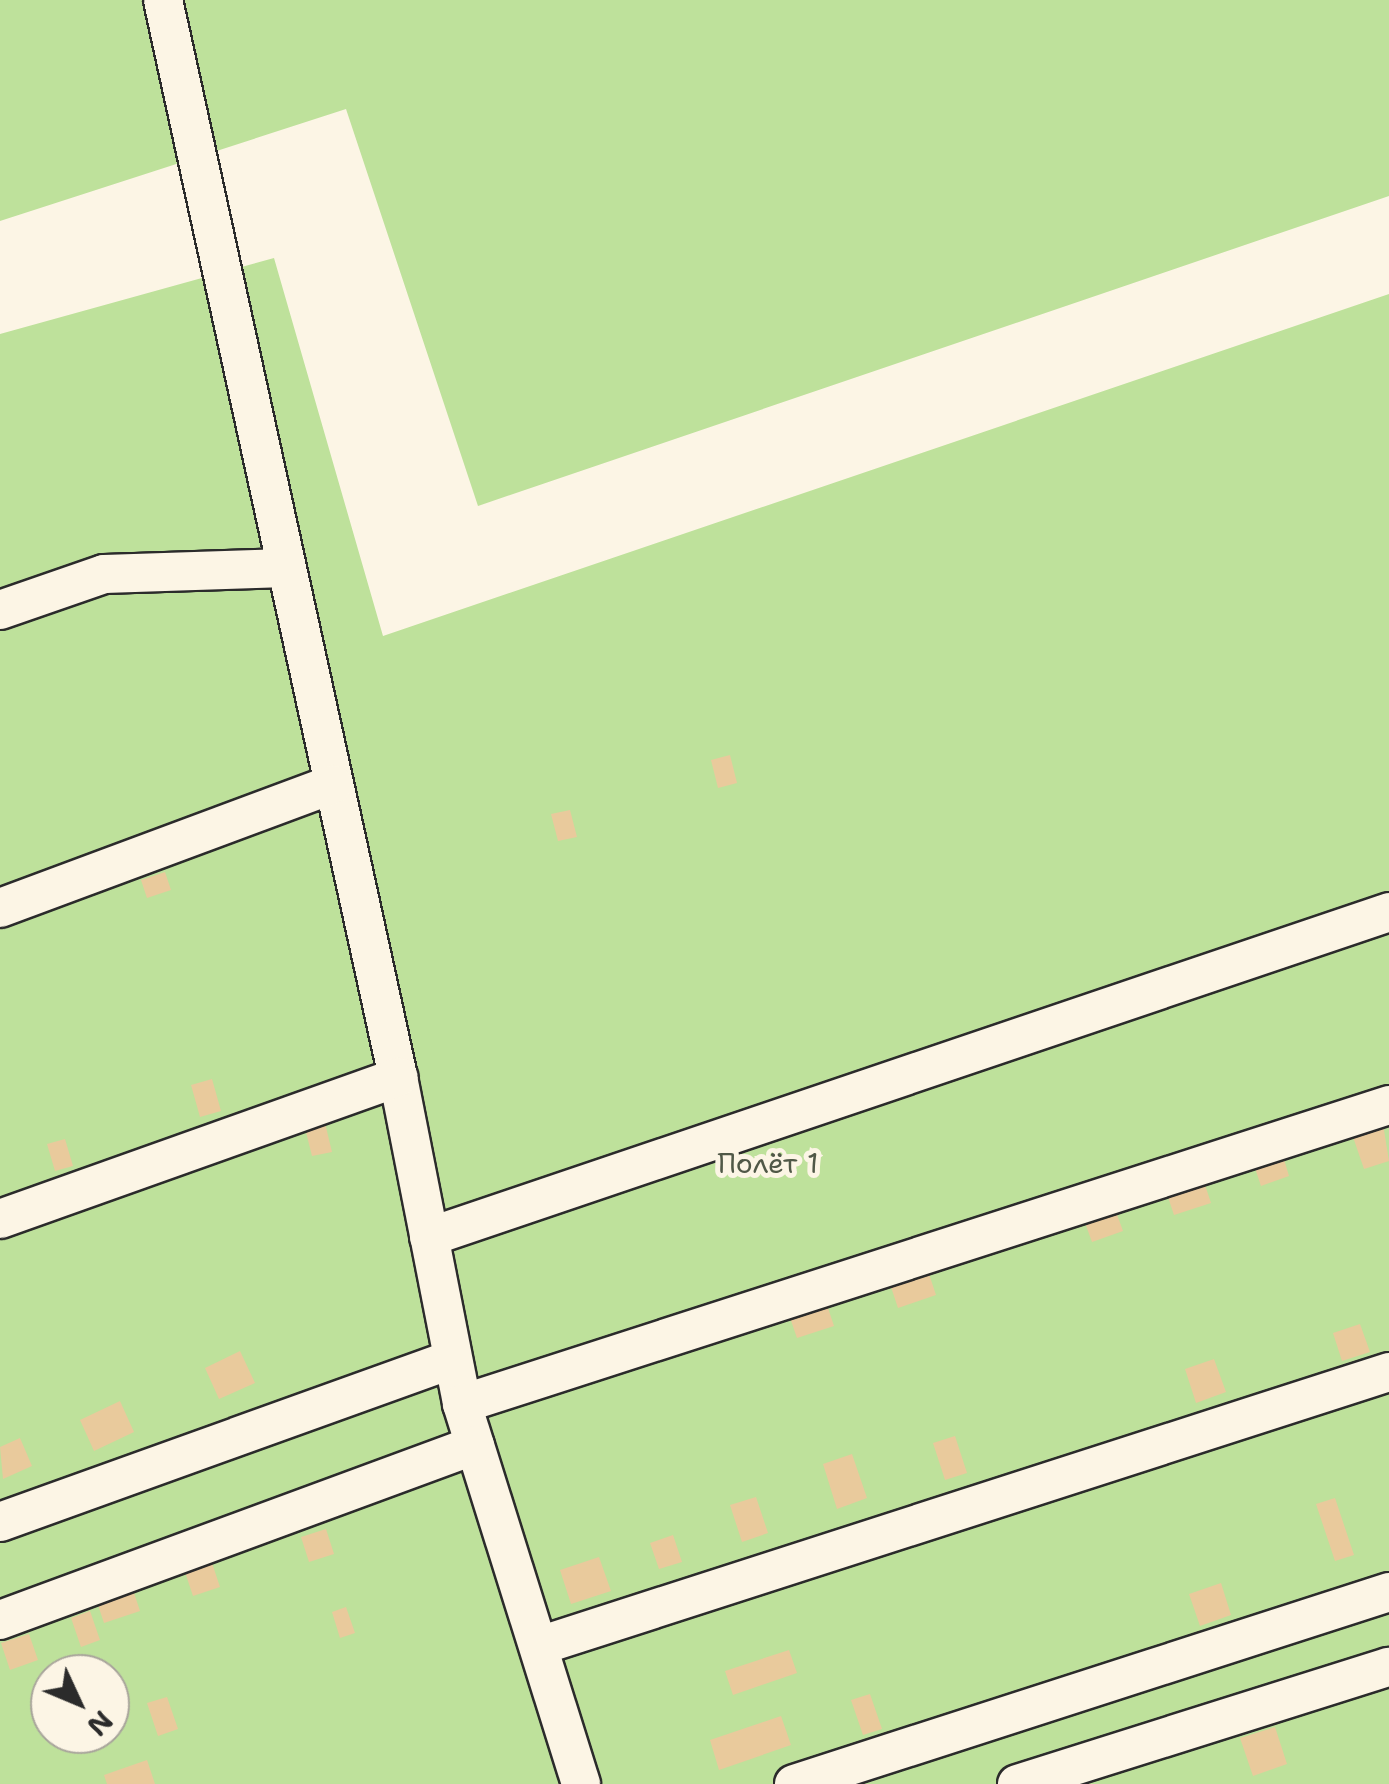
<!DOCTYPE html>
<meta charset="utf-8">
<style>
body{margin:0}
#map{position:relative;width:1389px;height:1784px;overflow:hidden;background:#fcf5e5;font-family:"Shantell Sans",sans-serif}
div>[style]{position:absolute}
.green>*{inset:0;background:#bee19b}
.building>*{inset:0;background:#e9ca9c}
.roads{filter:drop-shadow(2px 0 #2b2b2b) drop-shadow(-2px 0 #2b2b2b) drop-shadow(0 2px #2b2b2b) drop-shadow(0 -2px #2b2b2b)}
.minor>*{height:38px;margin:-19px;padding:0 19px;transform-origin:19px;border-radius:19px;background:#fcf5e5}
span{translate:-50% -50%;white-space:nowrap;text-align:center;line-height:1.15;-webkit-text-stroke:10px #fcf5e5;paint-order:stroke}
.park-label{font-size:28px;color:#505847}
.north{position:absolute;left:30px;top:1654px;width:100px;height:100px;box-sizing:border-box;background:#fcf5e5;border:2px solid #a8a49b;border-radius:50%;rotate:134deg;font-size:28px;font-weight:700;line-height:40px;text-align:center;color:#2b2b2b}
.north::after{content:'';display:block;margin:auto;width:35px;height:45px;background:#2b2b2b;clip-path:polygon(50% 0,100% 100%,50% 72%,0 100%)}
</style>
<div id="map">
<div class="green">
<div style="clip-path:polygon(0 0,1389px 0,1389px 196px,478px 506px,346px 109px,0 221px)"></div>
<div style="clip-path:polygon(evenodd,274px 258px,383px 636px,1389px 294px,1389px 1784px,0 1784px,0 334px,274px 258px,50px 1674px,110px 1674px,110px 1734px,50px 1734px,50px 1674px)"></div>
</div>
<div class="building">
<div style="clip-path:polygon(730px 755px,737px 783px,718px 788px,711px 760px)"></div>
<div style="clip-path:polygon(570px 810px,577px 837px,558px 841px,551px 814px)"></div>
<div style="clip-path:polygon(165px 872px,171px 890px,147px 898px,141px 880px)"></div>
<div style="clip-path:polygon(212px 1079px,221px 1111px,200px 1117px,191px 1085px)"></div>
<div style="clip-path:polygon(324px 1119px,332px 1152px,312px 1156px,304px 1124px)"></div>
<div style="clip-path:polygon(1383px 1124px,1389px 1161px,1364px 1169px,1352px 1134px)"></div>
<div style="clip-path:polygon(65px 1139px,73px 1166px,55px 1171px,47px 1144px)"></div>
<div style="clip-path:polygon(1283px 1156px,1289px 1176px,1261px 1186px,1254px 1165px)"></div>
<div style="clip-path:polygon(1203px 1179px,1211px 1203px,1174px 1215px,1166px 1191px)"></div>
<div style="clip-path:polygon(1115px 1209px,1123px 1231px,1092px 1242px,1084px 1220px)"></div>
<div style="clip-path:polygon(927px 1268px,936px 1295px,898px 1308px,889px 1281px)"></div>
<div style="clip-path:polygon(825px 1299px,834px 1326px,797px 1338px,788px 1312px)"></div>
<div style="clip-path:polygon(1360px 1324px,1370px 1352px,1342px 1361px,1333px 1333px)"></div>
<div style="clip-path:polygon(240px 1351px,255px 1383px,219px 1399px,205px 1368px)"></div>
<div style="clip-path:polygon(1214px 1359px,1226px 1392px,1196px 1403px,1185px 1369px)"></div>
<div style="clip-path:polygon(120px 1401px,134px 1432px,94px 1451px,80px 1420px)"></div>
<div style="clip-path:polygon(955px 1436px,967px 1473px,945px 1480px,933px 1443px)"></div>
<div style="clip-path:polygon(20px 1438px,32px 1466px,3px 1479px,0 1447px)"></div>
<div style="clip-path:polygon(852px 1454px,867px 1498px,837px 1509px,823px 1464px)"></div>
<div style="clip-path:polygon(756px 1497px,768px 1533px,742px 1542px,730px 1505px)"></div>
<div style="clip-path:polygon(1335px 1498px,1354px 1555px,1335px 1561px,1316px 1504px)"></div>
<div style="clip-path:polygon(326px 1529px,334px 1554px,309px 1562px,301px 1537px)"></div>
<div style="clip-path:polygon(673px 1535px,682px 1562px,659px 1569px,650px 1543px)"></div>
<div style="clip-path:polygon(599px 1557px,611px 1591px,571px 1604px,560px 1570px)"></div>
<div style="clip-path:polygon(211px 1560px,220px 1587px,193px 1596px,184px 1569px)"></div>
<div style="clip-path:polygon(1221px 1583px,1231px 1615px,1200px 1626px,1189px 1594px)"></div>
<div style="clip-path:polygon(132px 1587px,140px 1611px,104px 1623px,96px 1599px)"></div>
<div style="clip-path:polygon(346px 1607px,355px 1633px,340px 1638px,332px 1612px)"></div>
<div style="clip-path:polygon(90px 1611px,100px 1640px,81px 1647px,71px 1618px)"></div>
<div style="clip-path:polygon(29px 1634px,38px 1660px,10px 1670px,1px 1643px)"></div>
<div style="clip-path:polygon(789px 1650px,797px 1673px,733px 1695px,725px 1671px)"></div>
<div style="clip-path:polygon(870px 1694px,882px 1729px,863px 1735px,851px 1700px)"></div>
<div style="clip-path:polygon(167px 1697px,178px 1729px,158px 1736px,147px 1703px)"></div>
<div style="clip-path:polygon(781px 1716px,791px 1745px,719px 1770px,710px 1740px)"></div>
<div style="clip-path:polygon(1275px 1727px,1287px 1764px,1253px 1776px,1240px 1738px)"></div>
<div style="clip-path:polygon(147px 1760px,155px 1784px,107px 1784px,104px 1775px)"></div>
</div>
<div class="roads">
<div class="minor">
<div style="left:163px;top:0;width:1102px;rotate:77.69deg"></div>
<div style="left:398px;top:1077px;width:333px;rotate:78.9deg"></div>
<div style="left:462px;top:1404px;width:398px;rotate:72.6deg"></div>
<div style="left:0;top:610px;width:110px;rotate:-19.1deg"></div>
<div style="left:104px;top:574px;width:182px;rotate:-1.9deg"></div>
<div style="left:0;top:908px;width:355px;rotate:-20.4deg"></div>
<div style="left:0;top:1219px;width:423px;rotate:-19.6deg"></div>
<div style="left:429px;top:1237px;width:1014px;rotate:-18.7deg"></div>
<div style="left:462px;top:1404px;width:974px;rotate:-17.88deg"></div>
<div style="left:0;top:1522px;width:481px;rotate:-19.8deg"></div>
<div style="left:0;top:1620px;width:506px;rotate:-20.22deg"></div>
<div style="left:539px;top:1646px;width:893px;rotate:-17.87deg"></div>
<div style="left:794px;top:1784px;width:625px;rotate:-17.88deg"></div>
<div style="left:1017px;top:1784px;width:390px;rotate:-17.5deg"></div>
</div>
</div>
<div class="park-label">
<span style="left:768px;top:1163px">Полёт 1</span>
</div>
<div class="north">N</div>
</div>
